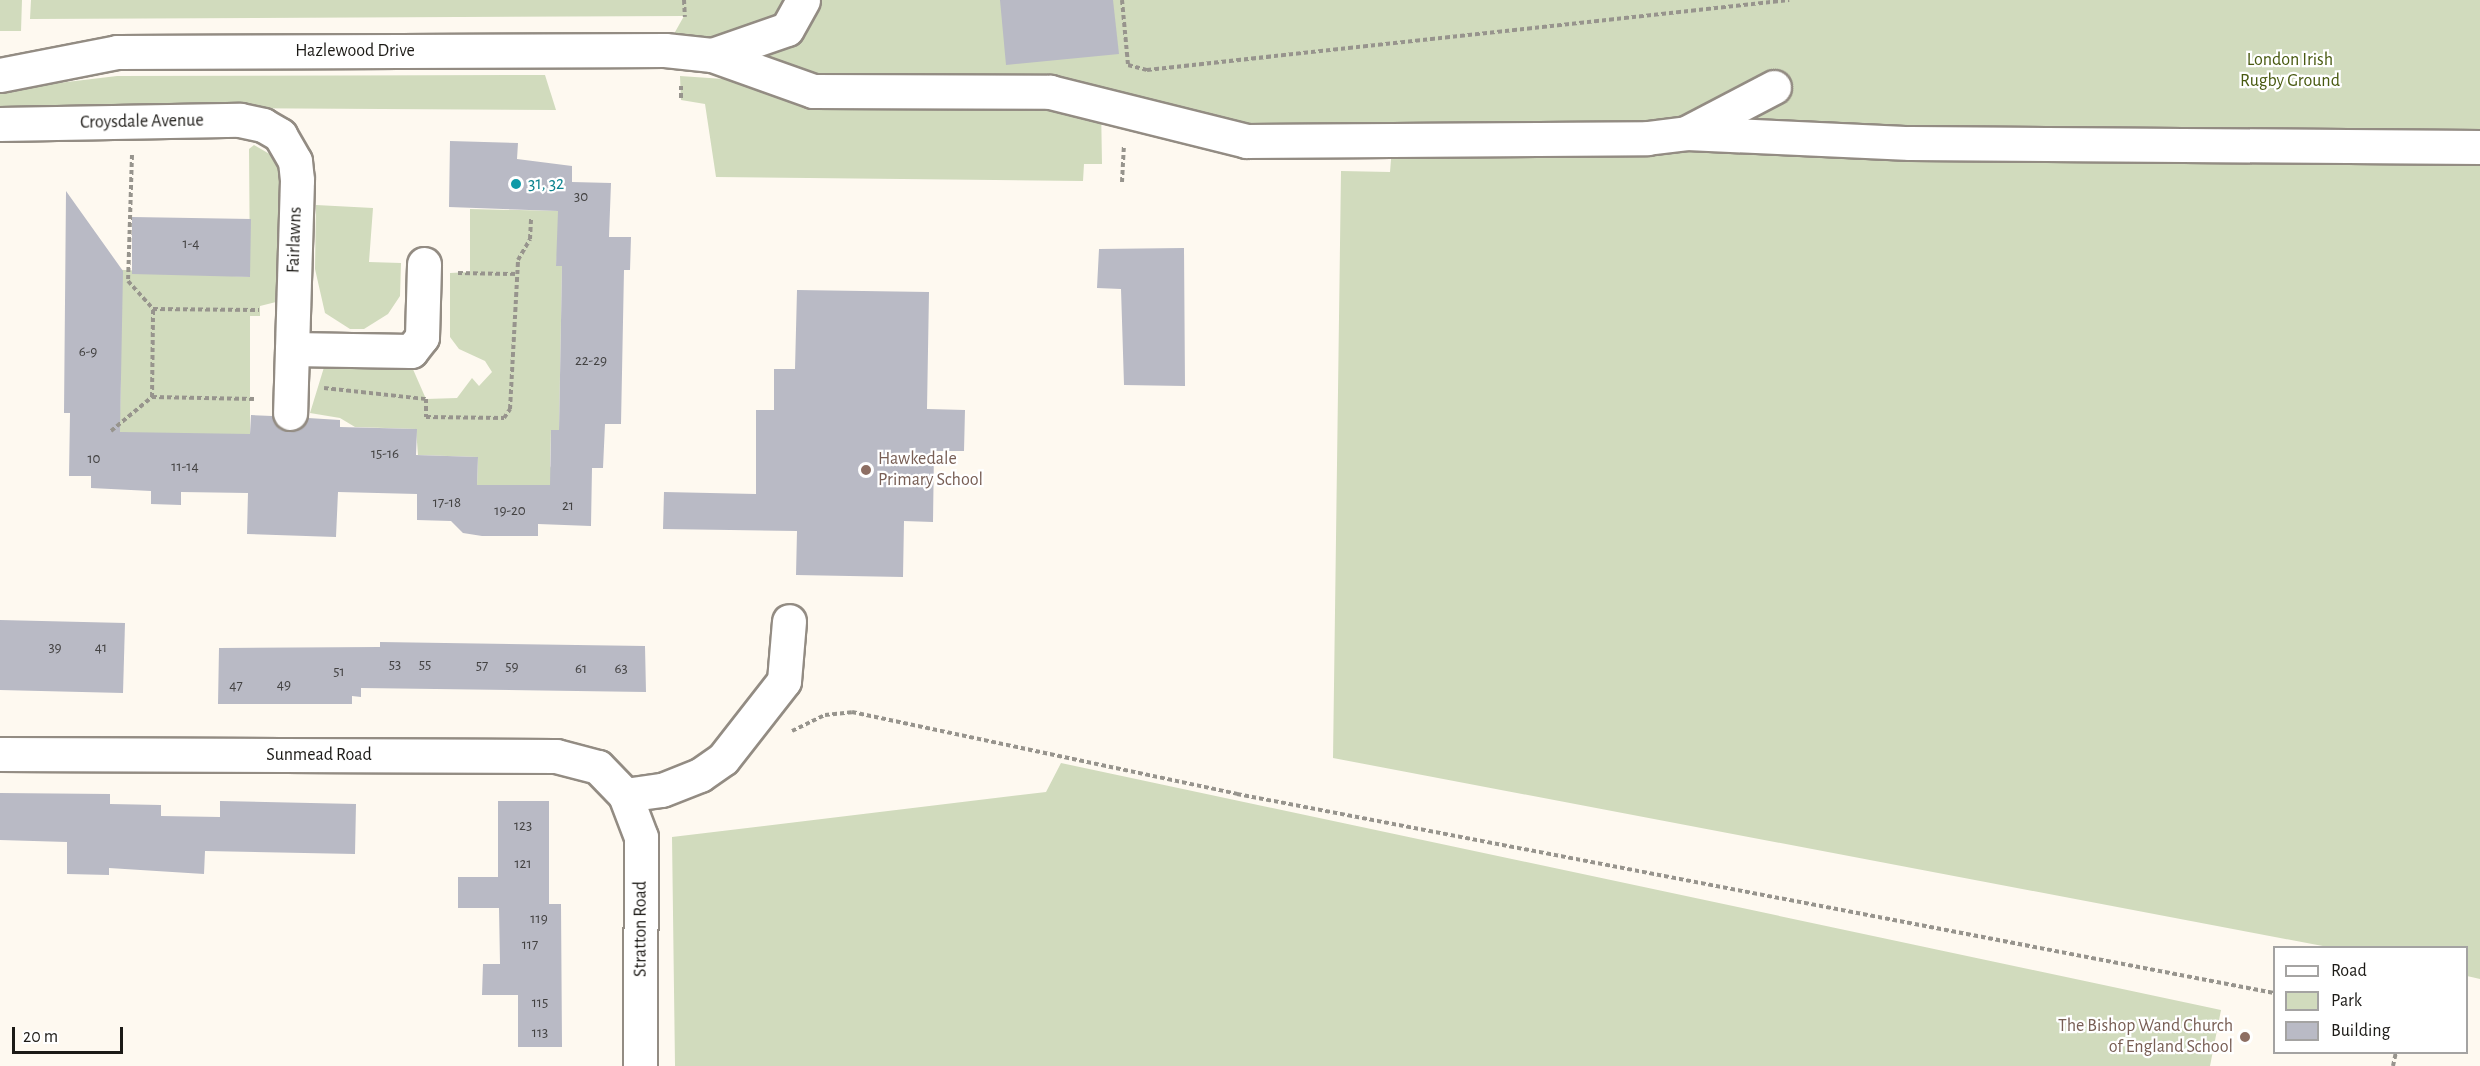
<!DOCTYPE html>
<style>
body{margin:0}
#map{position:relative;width:2480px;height:1066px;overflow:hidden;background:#fef9f0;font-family:"Alegreya Sans",sans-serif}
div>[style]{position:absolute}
.green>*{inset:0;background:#d1dbbd}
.building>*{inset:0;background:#b9bac5}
.path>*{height:4px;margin-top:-2px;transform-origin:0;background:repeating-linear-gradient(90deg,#97948d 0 4.5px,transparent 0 7.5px)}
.roads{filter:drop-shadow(2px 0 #938c83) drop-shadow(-2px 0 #938c83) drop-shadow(0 2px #938c83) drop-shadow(0 -2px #938c83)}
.minor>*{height:33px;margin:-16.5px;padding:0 16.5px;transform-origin:16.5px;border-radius:16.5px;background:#fff}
.dots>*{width:16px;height:16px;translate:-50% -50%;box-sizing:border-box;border:3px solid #fff;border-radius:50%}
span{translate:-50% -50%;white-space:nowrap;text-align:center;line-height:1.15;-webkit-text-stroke:4.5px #fff;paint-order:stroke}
.number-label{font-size:15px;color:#434242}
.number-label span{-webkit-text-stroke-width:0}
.street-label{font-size:18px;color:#1c1a16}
.park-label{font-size:18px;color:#495a11}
.culture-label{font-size:18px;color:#0d838f}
.left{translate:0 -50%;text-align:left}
.education-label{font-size:18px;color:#785e54}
.right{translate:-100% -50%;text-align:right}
.legend{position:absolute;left:2273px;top:946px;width:195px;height:108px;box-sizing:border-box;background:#fff;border:2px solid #a4a3a2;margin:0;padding:8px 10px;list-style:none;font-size:18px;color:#1c1a16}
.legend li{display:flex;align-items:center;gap:12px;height:30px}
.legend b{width:30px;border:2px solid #a4a3a2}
.scale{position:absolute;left:12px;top:1027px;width:111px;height:27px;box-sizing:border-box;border:3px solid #1c1a16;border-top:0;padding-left:8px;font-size:18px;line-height:21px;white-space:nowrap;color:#1c1a16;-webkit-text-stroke:4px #fff;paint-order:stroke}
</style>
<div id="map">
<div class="green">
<div style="clip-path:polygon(0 0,22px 0,21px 31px,0 31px)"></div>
<div style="clip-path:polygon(31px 0,2480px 0,2480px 147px,1246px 141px,1112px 106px,813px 91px,709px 72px,665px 50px,684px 16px,30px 19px)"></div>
<div style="clip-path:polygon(545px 75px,556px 110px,0 107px,0 90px,117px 76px)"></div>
<div style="clip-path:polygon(680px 76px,1101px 105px,1102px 164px,1084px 164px,1083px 181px,716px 177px,705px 104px,681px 100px)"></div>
<div style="clip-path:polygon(1478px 142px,2480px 156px,2480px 979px,2467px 976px,2466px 948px,2328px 947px,1333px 758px,1341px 171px,1390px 172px,1392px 147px)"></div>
<div style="clip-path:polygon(254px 145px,273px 156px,283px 174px,276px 302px,260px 306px,260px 316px,250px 316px,250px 434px,108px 443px,120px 414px,121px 379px,110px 378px,107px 269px,250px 277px,249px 149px)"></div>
<div style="clip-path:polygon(316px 205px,373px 208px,369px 262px,401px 263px,400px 296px,388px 314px,364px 329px,350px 329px,325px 313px,315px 269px)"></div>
<div style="clip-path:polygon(470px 209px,561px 211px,556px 266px,562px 266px,559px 430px,551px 430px,550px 466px,562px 488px,477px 485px,478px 457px,418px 455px,416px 429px,355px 427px,340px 418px,310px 413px,325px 364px,412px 367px,426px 399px,457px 398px,472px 378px,479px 386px,492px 372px,485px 361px,459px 349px,450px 337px,450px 273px,470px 272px)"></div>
<div style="clip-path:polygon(1061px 763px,2221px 1010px,2210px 1066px,675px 1066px,672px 837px,1046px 792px)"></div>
</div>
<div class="building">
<div style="clip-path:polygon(1000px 0,1113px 0,1119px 54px,1006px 65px)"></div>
<div style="clip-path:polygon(450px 141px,518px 143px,517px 159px,572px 166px,572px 182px,611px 183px,609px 237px,631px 237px,630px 270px,624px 270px,621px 424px,605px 424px,603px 468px,592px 468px,591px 526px,538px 524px,538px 536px,482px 536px,463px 533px,451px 521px,417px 520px,417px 494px,338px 492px,336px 537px,247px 534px,248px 493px,181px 492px,181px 505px,151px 504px,151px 491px,91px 488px,91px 476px,69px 476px,70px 413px,64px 413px,66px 191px,123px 271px,120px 432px,250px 434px,251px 415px,272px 416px,280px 429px,289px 432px,299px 429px,308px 418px,340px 420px,340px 427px,417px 429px,416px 455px,478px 457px,477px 485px,550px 485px,551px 430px,559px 430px,562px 266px,556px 266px,558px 211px,449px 207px)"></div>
<div style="clip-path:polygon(132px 217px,251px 219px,250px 277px,132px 274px)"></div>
<div style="clip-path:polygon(1184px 248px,1185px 386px,1124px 385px,1121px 289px,1097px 288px,1099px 249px)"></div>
<div style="clip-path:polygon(797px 290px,929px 292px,927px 409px,965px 410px,964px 451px,934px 451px,933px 522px,904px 521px,903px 577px,796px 575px,797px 531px,663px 529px,664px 492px,756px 494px,756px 410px,774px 410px,774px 369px,795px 369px)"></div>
<div style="clip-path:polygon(0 620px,125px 623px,123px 693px,0 690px)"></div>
<div style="clip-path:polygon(380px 642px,645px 646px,646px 692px,361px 688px,361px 697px,352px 696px,352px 704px,218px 704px,219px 648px,380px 647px)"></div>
<div style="clip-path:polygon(0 793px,110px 794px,110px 804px,161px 805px,161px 816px,220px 817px,220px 801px,356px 804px,355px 854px,205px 851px,204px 874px,109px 868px,109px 875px,67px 874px,67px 842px,0 840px)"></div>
<div style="clip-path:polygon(498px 801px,549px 801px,549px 904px,561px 904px,562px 1047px,518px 1047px,518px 995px,482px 995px,483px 964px,500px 964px,499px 908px,458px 908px,458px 877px,498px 877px)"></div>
</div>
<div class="path">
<div style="left:684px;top:0;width:17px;rotate:87deg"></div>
<div style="left:1122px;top:0;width:65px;rotate:84.7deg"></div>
<div style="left:1128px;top:65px;width:20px;rotate:15deg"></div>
<div style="left:1147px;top:70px;width:646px;rotate:-6.22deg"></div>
<div style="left:681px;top:86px;width:14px;rotate:90deg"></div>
<div style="left:132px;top:155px;width:126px;rotate:91.8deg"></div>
<div style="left:128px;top:281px;width:38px;rotate:48deg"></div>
<div style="left:1122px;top:182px;width:36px;rotate:-87deg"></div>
<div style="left:458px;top:273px;width:59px;rotate:1deg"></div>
<div style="left:324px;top:388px;width:103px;rotate:6.2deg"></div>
<div style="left:426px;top:399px;width:18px;rotate:90deg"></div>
<div style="left:426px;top:417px;width:78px;rotate:0.7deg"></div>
<div style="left:504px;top:418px;width:11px;rotate:-56deg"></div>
<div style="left:510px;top:409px;width:149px;rotate:-86.9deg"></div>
<div style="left:518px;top:260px;width:24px;rotate:-60deg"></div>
<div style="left:530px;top:239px;width:22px;rotate:-87deg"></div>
<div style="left:152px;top:397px;width:88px;rotate:-89.3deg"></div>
<div style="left:153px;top:309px;width:106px;rotate:0.5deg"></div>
<div style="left:111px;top:431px;width:53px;rotate:-39.7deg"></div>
<div style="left:152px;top:397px;width:102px;rotate:1.1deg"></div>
<div style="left:792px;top:731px;width:37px;rotate:-26deg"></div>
<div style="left:825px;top:715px;width:27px;rotate:-6deg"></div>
<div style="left:852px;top:712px;width:394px;rotate:12deg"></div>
<div style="left:1237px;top:794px;width:1056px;rotate:10.86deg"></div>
<div style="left:2393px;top:1066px;width:14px;rotate:-78deg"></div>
</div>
<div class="roads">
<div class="minor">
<div style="left:712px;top:55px;width:79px;rotate:-19.1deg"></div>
<div style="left:787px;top:29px;width:33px;rotate:-61deg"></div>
<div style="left:0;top:75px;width:119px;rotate:-11.1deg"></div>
<div style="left:117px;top:52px;width:548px;rotate:-0.21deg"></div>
<div style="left:665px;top:50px;width:47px;rotate:6.1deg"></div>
<div style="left:712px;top:55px;width:107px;rotate:19.6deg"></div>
<div style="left:813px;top:91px;width:237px;rotate:0.2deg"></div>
<div style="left:1050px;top:92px;width:202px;rotate:14deg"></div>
<div style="left:1246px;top:141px;width:401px;rotate:-0.4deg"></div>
<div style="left:1647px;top:138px;width:40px;rotate:-7.1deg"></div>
<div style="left:1687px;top:133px;width:223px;rotate:2.6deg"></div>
<div style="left:1910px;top:143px;width:570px;rotate:0.4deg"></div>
<div style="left:0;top:124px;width:240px;rotate:-1deg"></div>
<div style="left:240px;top:120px;width:24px;rotate:12deg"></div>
<div style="left:263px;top:125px;width:20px;rotate:30deg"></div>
<div style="left:280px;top:135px;width:30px;rotate:60deg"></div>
<div style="left:295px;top:161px;width:19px;rotate:84deg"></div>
<div style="left:297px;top:180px;width:233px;rotate:91.7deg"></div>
<div style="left:1688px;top:132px;width:97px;rotate:-27.6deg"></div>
<div style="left:292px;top:349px;width:119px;rotate:1deg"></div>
<div style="left:411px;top:351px;width:18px;rotate:-52deg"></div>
<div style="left:422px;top:337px;width:73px;rotate:-88.4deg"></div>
<div style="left:0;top:754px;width:556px;rotate:0.21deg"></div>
<div style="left:556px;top:756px;width:43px;rotate:14.7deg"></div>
<div style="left:598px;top:767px;width:39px;rotate:46deg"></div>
<div style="left:625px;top:795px;width:45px;rotate:69.1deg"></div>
<div style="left:641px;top:837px;width:229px;rotate:90.3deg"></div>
<div style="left:625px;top:795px;width:37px;rotate:-8deg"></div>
<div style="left:662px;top:790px;width:41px;rotate:-21.5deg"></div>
<div style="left:700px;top:775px;width:28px;rotate:-35deg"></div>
<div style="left:723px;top:759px;width:99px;rotate:-52deg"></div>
<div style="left:784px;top:681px;width:60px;rotate:-85.2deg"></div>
</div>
</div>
<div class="dots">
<div style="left:516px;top:184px;background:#0f9aa8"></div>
<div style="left:866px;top:470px;background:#8d6e63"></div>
<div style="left:2245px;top:1037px;background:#8d6e63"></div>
</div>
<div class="number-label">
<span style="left:581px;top:197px">30</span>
<span style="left:191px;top:244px">1-4</span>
<span style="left:88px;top:352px">6-9</span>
<span style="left:591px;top:361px">22-29</span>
<span style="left:385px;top:454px">15-16</span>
<span style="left:94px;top:459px">10</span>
<span style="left:185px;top:467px">11-14</span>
<span style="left:447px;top:503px">17-18</span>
<span style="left:568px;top:506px">21</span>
<span style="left:510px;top:511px">19-20</span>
<span style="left:55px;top:648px">39</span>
<span style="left:101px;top:648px">41</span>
<span style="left:395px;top:665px">53</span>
<span style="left:425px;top:665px">55</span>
<span style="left:482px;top:666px">57</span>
<span style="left:512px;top:667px">59</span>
<span style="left:581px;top:669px">61</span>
<span style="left:621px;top:669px">63</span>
<span style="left:339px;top:672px">51</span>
<span style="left:284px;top:685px">49</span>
<span style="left:236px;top:686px">47</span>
<span style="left:523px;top:826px">123</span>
<span style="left:523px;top:864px">121</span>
<span style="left:539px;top:919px">119</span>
<span style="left:530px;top:945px">117</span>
<span style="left:540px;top:1003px">115</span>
<span style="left:540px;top:1033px">113</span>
</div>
<div class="street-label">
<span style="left:355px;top:51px">Hazlewood Drive</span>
<span style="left:142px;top:122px;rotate:-1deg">Croysdale Avenue</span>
<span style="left:295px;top:240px;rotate:-88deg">Fairlawns</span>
<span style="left:319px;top:755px">Sunmead Road</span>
<span style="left:641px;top:929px;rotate:-90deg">Stratton Road</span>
</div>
<div class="park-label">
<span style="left:2290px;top:71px">London Irish<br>Rugby Ground</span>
</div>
<div class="culture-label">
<span class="left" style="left:528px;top:184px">31, 32</span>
</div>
<div class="education-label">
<span class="left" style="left:878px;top:470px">Hawkedale<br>Primary School</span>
<span class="right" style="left:2233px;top:1037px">The Bishop Wand Church<br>of England School</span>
</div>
<ul class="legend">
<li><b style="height:8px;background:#fff"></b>Road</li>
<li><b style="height:16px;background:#d1dbbd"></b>Park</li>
<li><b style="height:16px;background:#b9bac5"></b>Building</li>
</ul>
<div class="scale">20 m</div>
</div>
